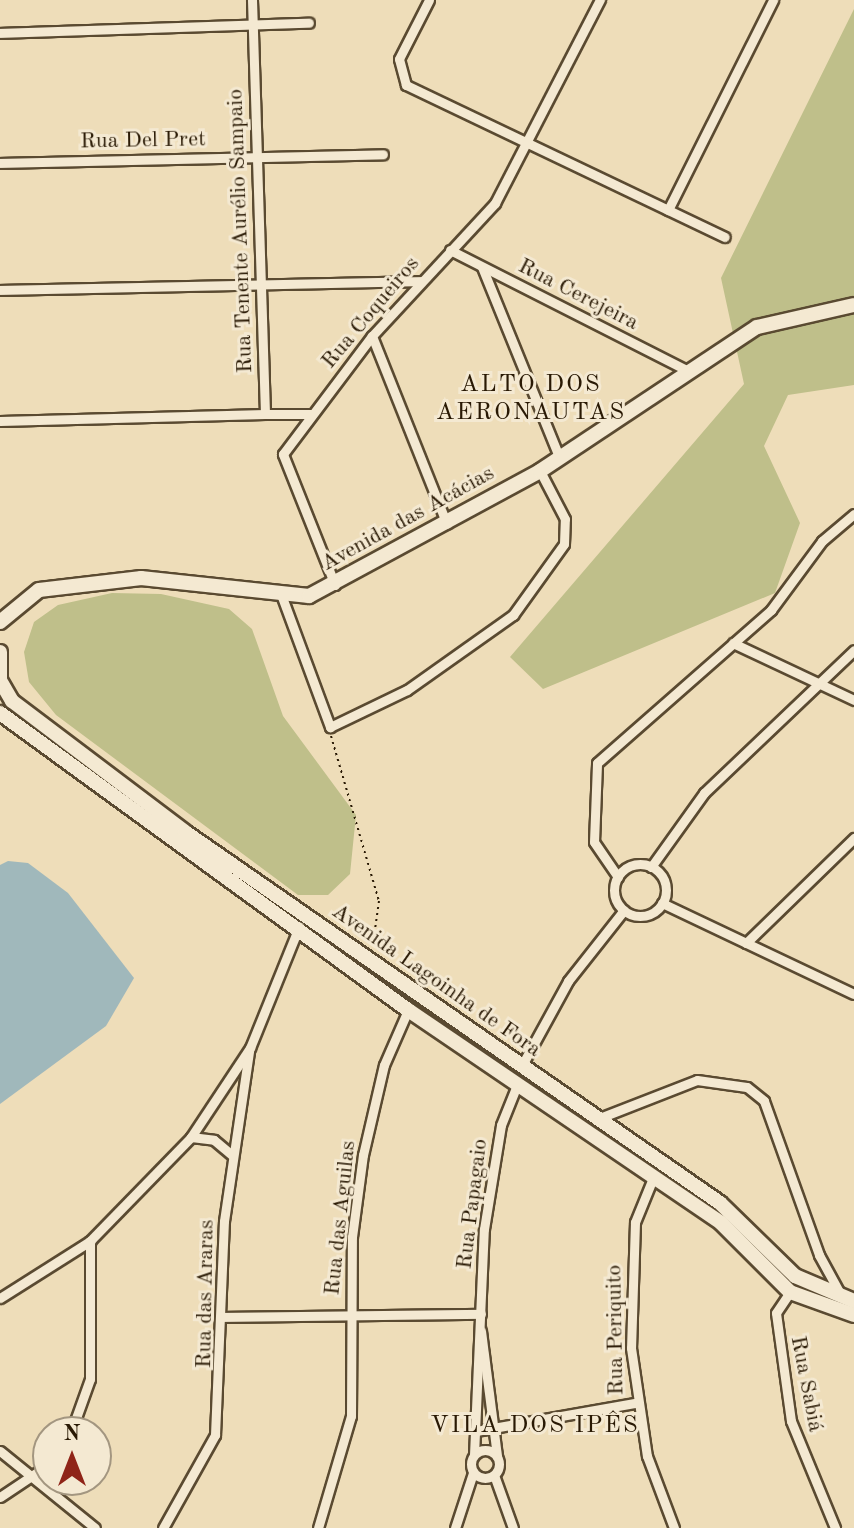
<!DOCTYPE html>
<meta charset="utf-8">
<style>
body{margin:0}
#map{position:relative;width:854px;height:1528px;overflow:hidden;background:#eeddb9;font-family:"Old Standard TT",serif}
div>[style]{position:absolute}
.green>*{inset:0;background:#bfbf8a}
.water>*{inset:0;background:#a0b8bb}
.path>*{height:2px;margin-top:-1px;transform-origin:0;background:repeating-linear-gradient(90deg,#291904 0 2px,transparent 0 6px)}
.roads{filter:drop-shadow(2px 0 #5a4a31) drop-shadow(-2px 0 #5a4a31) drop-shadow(0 2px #5a4a31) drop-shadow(0 -2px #5a4a31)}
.street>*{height:9px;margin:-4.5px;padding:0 4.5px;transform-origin:4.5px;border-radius:4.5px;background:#f4e9d2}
.street>.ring{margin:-4.5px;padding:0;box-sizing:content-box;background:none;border:9px solid #f4e9d2;border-radius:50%}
.secondary>*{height:14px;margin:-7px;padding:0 7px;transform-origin:7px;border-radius:7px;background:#f4e9d2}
span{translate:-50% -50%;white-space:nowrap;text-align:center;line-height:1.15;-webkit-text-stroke:6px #f4e9d2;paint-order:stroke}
.street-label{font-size:22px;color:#291904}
.neighbourhood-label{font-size:24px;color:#291904;letter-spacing:2px}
.north{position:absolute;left:32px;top:1416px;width:80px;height:80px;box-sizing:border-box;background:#f4e9d2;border:2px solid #a39680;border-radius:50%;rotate:0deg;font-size:22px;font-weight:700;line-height:32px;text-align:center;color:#291904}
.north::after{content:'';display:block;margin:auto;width:28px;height:36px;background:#8f2418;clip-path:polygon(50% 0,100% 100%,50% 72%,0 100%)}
</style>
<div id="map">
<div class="green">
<div style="clip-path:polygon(854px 9px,854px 385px,788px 395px,764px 446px,800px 523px,775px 593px,543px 689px,510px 657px,744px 384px,721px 278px)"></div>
<div style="clip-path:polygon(112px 593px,161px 594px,229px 609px,252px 629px,283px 716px,356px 815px,350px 874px,328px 895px,298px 895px,56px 715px,29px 682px,24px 652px,34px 622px,58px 605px)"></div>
</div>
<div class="water">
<div style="clip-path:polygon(8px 861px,28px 863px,68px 893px,134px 978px,106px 1026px,0 1104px,0 865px)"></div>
</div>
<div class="path">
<div style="left:331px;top:736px;width:172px;rotate:73.8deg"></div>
<div style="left:379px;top:901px;width:30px;rotate:98deg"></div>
<div style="left:375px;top:931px;width:16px;rotate:165deg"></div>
</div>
<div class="roads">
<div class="street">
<div style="left:252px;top:0;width:414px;rotate:88.2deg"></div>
<div style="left:265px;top:414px;width:47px"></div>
<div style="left:429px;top:0;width:66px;rotate:117deg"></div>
<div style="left:399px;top:59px;width:27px;rotate:75deg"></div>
<div style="left:406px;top:85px;width:353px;rotate:25.5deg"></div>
<div style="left:0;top:33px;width:309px;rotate:-1.9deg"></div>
<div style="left:0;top:163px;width:383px;rotate:-1.3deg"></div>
<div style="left:668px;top:210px;width:235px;rotate:-63.4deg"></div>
<div style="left:450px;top:250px;width:269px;rotate:26.9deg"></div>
<div style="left:482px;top:267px;width:207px;rotate:67.9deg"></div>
<div style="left:0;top:290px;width:421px;rotate:-1.2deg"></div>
<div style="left:372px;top:336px;width:202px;rotate:68.3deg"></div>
<div style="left:0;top:421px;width:265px;rotate:-1.5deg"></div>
<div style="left:335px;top:585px;width:141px;rotate:-111.7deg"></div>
<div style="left:283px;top:454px;width:148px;rotate:-53deg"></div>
<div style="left:372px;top:336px;width:181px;rotate:-47.2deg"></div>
<div style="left:495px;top:203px;width:229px;rotate:-62.7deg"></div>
<div style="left:282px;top:597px;width:139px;rotate:69.7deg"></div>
<div style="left:330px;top:727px;width:85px;rotate:-25.7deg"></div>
<div style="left:407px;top:690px;width:130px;rotate:-35.3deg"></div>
<div style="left:513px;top:615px;width:87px;rotate:-54.3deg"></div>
<div style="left:564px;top:544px;width:25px;rotate:-88deg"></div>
<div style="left:565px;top:519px;width:54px;rotate:-117.5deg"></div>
<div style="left:733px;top:643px;width:134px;rotate:25.2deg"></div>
<div class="ring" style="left:614px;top:864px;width:43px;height:43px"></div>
<div style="left:651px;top:867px;width:91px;rotate:-54.4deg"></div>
<div style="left:704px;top:793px;width:207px;rotate:-43.6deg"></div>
<div style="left:618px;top:877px;width:42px;rotate:-124.4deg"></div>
<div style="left:594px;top:842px;width:79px;rotate:-87.8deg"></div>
<div style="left:597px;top:763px;width:232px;rotate:-41.3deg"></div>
<div style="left:771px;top:610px;width:86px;rotate:-53.5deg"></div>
<div style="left:822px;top:541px;width:42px;rotate:-40.2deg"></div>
<div style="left:662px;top:903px;width:212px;rotate:25.4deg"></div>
<div style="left:746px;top:943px;width:151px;rotate:-44.2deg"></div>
<div style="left:521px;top:1067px;width:98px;rotate:-61.3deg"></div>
<div style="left:568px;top:981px;width:90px;rotate:-51.7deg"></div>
<div style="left:597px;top:1119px;width:107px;rotate:-21.3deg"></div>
<div style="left:697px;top:1080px;width:50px;rotate:8deg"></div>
<div style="left:747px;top:1087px;width:22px;rotate:39deg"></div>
<div style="left:764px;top:1101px;width:164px;rotate:70.3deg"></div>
<div style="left:819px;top:1255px;width:48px;rotate:61.3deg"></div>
<div style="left:191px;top:1137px;width:23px;rotate:7deg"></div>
<div style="left:214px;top:1140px;width:23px;rotate:40deg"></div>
<div style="left:653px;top:1178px;width:48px;rotate:112.2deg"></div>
<div style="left:635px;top:1222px;width:126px;rotate:91.8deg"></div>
<div style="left:631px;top:1348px;width:109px;rotate:81.6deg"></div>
<div style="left:647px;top:1456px;width:77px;rotate:69.4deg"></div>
<div style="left:790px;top:1292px;width:25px;rotate:124deg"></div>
<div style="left:776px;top:1313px;width:109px;rotate:82.1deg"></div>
<div style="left:791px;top:1421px;width:116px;rotate:67.6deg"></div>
<div style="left:0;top:1298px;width:107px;rotate:-32.3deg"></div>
<div style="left:90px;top:1241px;width:145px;rotate:-45.8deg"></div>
<div style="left:191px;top:1137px;width:107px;rotate:-56.5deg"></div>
<div style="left:250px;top:1048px;width:131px;rotate:-68deg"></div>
<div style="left:222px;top:1317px;width:259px;rotate:-0.7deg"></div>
<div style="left:481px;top:1331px;width:126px;rotate:82.7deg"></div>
<div style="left:476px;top:1431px;width:161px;rotate:-10deg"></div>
<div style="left:71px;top:1432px;width:56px;rotate:-70.3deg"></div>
<div style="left:90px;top:1379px;width:138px;rotate:-90deg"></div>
<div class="ring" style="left:471px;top:1450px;width:19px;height:19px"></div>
<div style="left:0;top:1451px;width:122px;rotate:39deg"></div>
<div style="left:474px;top:1455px;width:226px;rotate:-87.5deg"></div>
<div style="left:484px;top:1229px;width:105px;rotate:-80.7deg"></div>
<div style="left:501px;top:1125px;width:43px;rotate:-68.2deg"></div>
<div style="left:494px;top:1475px;width:56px;rotate:70.3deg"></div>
<div style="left:0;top:1497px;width:58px;rotate:-33.7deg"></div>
<div style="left:163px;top:1528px;width:107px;rotate:-60.8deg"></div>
<div style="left:215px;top:1435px;width:214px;rotate:-87.6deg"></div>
<div style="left:224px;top:1221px;width:172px;rotate:-81.6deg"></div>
<div style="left:318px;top:1528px;width:117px;rotate:-73.6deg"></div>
<div style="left:351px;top:1416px;width:179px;rotate:-89.7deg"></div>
<div style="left:352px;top:1237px;width:83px;rotate:-82.4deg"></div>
<div style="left:363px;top:1155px;width:92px;rotate:-76.9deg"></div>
<div style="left:384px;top:1065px;width:60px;rotate:-66.4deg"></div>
<div style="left:455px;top:1528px;width:58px;rotate:-71.9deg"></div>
</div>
<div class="secondary">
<div style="left:0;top:622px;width:50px;rotate:-39.4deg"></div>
<div style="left:39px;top:590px;width:103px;rotate:-6.7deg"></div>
<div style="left:141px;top:578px;width:169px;rotate:6.1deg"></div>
<div style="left:309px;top:596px;width:263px;rotate:-28.4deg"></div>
<div style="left:540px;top:471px;width:260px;rotate:-33.6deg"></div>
<div style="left:757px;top:327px;width:99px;rotate:-12.8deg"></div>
<div style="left:0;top:652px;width:32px;rotate:90deg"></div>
<div style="left:1px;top:682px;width:22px;rotate:60deg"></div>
<div style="left:12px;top:701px;width:217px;rotate:37.1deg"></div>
<div style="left:185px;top:832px;width:651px;rotate:34.74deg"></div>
<div style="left:720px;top:1203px;width:105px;rotate:44.2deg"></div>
<div style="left:795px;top:1276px;width:64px;rotate:23deg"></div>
<div style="left:0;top:713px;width:505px;rotate:36.05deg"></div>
<div style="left:408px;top:1010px;width:379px;rotate:34.2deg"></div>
<div style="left:721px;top:1223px;width:98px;rotate:45deg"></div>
<div style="left:790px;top:1292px;width:68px;rotate:19.8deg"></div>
</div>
</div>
<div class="street-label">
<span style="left:143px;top:141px;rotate:-1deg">Rua Del Pret</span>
<span style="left:241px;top:231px;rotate:-92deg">Rua Tenente Aurélio Sampaio</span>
<span style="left:578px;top:295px;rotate:27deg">Rua Cerejeira</span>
<span style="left:371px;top:313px;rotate:-50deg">Rua Coqueiros</span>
<span style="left:408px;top:519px;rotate:-29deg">Avenida das Acácias</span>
<span style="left:436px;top:981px;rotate:35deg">Avenida Lagoinha de Fora</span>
<span style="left:473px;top:1204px;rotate:-83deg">Rua Papagaio</span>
<span style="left:341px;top:1218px;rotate:-84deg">Rua das Aguilas</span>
<span style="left:206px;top:1294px;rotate:-89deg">Rua das Araras</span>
<span style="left:616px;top:1330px;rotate:-91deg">Rua Periquito</span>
<span style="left:806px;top:1384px;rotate:79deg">Rua Sabiá</span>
</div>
<div class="neighbourhood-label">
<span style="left:531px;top:400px">ALTO DOS<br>AERONAUTAS</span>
<span style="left:535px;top:1427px">VILA DOS IPÊS</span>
</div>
<div class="north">N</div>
</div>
